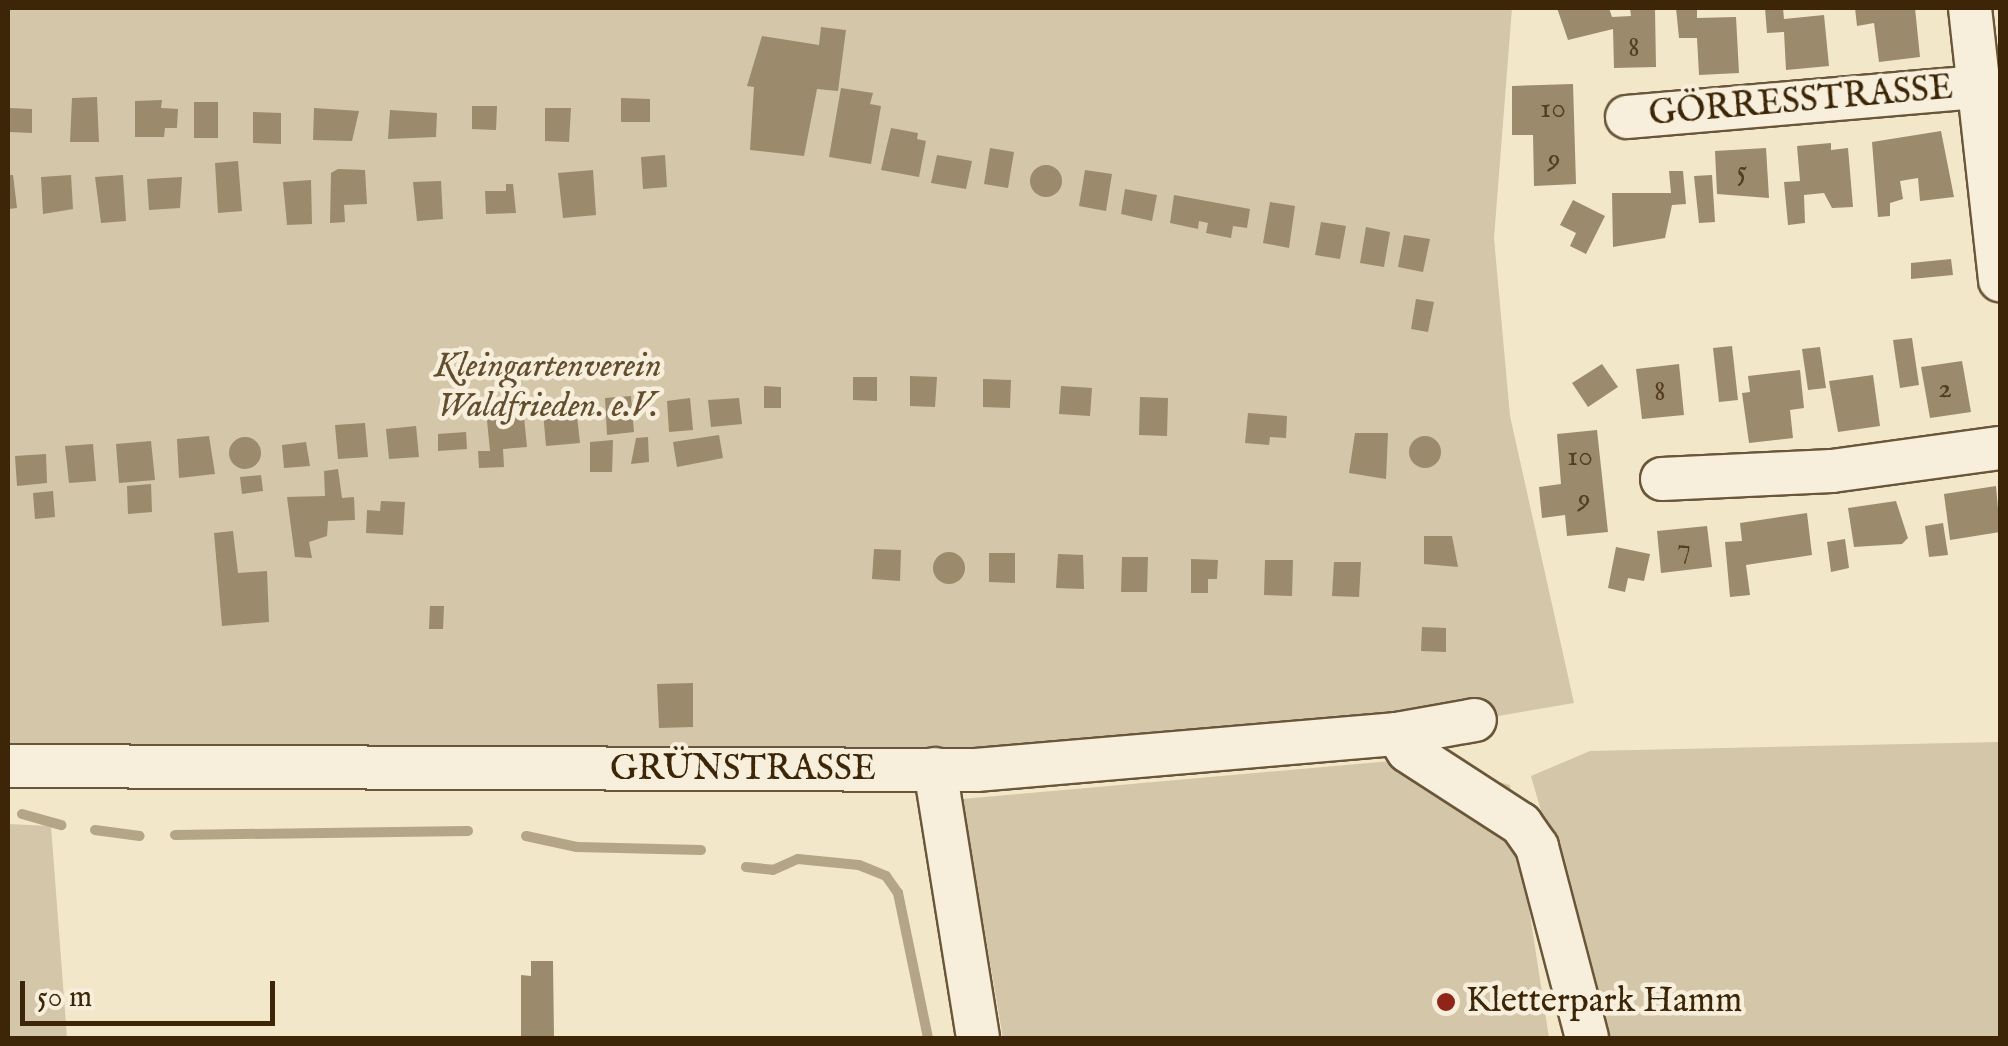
<!DOCTYPE html>
<meta charset="utf-8">
<style>
body{margin:0}
#map{position:relative;width:2008px;height:1046px;overflow:hidden;background:#f3e7c9;font-family:"IM FELL English",serif}
div>[style]{position:absolute}
.green>*{inset:0;background:#d4c6a8}
.stream>*{height:10px;margin:-5px;padding:0 5px;transform-origin:5px;border-radius:5px;background:#b5a587}
.building>*{inset:0;background:#9b8a6c}
.round{border-radius:50%}
.roads{filter:drop-shadow(2px 0 #6a5638) drop-shadow(-2px 0 #6a5638) drop-shadow(0 2px #6a5638) drop-shadow(0 -2px #6a5638)}
.minor>*{height:42px;margin:-21px;padding:0 21px;transform-origin:21px;border-radius:21px;background:#f7efdc}
.dots>*{width:28px;height:28px;translate:-50% -50%;box-sizing:border-box;border:5px solid #f7efdc;border-radius:50%}
span{translate:-50% -50%;white-space:nowrap;text-align:center;line-height:1.15;-webkit-text-stroke:9px #f7efdc;paint-order:stroke}
.number-label{font-size:30px;color:#543f20}
.number-label span{-webkit-text-stroke-width:0}
.street-label{font-size:35px;color:#3c2607}
.park-label{font-size:35px;color:#624e2f;font-style:italic}
.poi-label{font-size:35px;color:#3c2607}
.left{translate:0 -50%;text-align:left}
.frame{position:absolute;inset:0;border:10px solid #3c2607;pointer-events:none}
.scale{position:absolute;left:20px;top:981px;width:255px;height:45px;box-sizing:border-box;border:5px solid #3c2607;border-top:0;padding-left:12px;font-size:30px;line-height:35px;white-space:nowrap;color:#3c2607;-webkit-text-stroke:8px #f7efdc;paint-order:stroke}
</style>
<div id="map">
<div class="green">
<div style="clip-path:polygon(8px 8px,1512px 8px,1494px 238px,1510px 416px,1574px 703px,1475px 720px,855px 759px,8px 750px)"></div>
<div style="clip-path:polygon(2000px 742px,2000px 1038px,1606px 1038px,1531px 776px,1590px 751px)"></div>
<div style="clip-path:polygon(1414px 759px,1510px 785px,1549px 1038px,1003px 1038px,962px 799px)"></div>
<div style="clip-path:polygon(8px 824px,51px 826px,67px 1038px,8px 1038px)"></div>
</div>
<div class="stream">
<div style="left:22px;top:814px;width:41px;rotate:15.8deg"></div>
<div style="left:95px;top:830px;width:45px;rotate:7.6deg"></div>
<div style="left:175px;top:835px;width:293px;rotate:-0.8deg"></div>
<div style="left:526px;top:836px;width:52px;rotate:12.2deg"></div>
<div style="left:577px;top:847px;width:124px;rotate:1.4deg"></div>
<div style="left:746px;top:867px;width:27px;rotate:6deg"></div>
<div style="left:773px;top:870px;width:27px;rotate:-24deg"></div>
<div style="left:798px;top:859px;width:61px;rotate:5.6deg"></div>
<div style="left:859px;top:865px;width:29px;rotate:22deg"></div>
<div style="left:886px;top:876px;width:21px;rotate:55deg"></div>
<div style="left:898px;top:893px;width:148px;rotate:78.3deg"></div>
</div>
<div class="building">
<div style="clip-path:polygon(1557px 8px,1609px 8px,1612px 17px,1631px 16px,1630px 8px,1655px 8px,1656px 67px,1614px 68px,1613px 29px,1568px 40px)"></div>
<div style="clip-path:polygon(1676px 8px,1697px 8px,1697px 18px,1736px 17px,1739px 73px,1699px 75px,1697px 38px,1679px 38px)"></div>
<div style="clip-path:polygon(1765px 8px,1783px 8px,1784px 19px,1824px 15px,1829px 66px,1786px 70px,1784px 32px,1767px 33px)"></div>
<div style="clip-path:polygon(1855px 8px,1915px 8px,1920px 57px,1879px 62px,1874px 23px,1857px 26px)"></div>
<div style="clip-path:polygon(821px 27px,846px 30px,838px 91px,817px 89px,804px 156px,750px 150px,754px 87px,747px 86px,762px 36px,819px 45px)"></div>
<div style="clip-path:polygon(1573px 84px,1576px 184px,1534px 186px,1533px 135px,1512px 135px,1512px 86px)"></div>
<div style="clip-path:polygon(841px 88px,873px 93px,870px 104px,881px 106px,871px 164px,829px 157px)"></div>
<div style="clip-path:polygon(97px 97px,99px 142px,70px 142px,72px 98px)"></div>
<div style="clip-path:polygon(621px 98px,650px 99px,650px 122px,621px 122px)"></div>
<div style="clip-path:polygon(162px 100px,161px 108px,178px 109px,177px 128px,165px 128px,164px 137px,135px 137px,135px 101px)"></div>
<div style="clip-path:polygon(194px 102px,218px 102px,218px 138px,194px 138px)"></div>
<div style="clip-path:polygon(472px 106px,497px 106px,496px 130px,472px 129px)"></div>
<div style="clip-path:polygon(9px 108px,32px 109px,32px 133px,9px 132px)"></div>
<div style="clip-path:polygon(314px 108px,359px 111px,352px 141px,313px 140px)"></div>
<div style="clip-path:polygon(545px 108px,571px 108px,569px 142px,545px 141px)"></div>
<div style="clip-path:polygon(390px 110px,437px 113px,436px 137px,388px 139px)"></div>
<div style="clip-path:polygon(253px 112px,281px 113px,281px 144px,253px 143px)"></div>
<div style="clip-path:polygon(891px 128px,918px 133px,917px 139px,926px 141px,919px 177px,881px 170px)"></div>
<div style="clip-path:polygon(1941px 131px,1954px 197px,1920px 201px,1918px 178px,1900px 181px,1903px 199px,1890px 203px,1890px 216px,1878px 217px,1872px 142px)"></div>
<div style="clip-path:polygon(1831px 143px,1831px 150px,1848px 148px,1853px 207px,1832px 208px,1824px 193px,1804px 195px,1805px 223px,1788px 225px,1784px 182px,1800px 181px,1797px 146px)"></div>
<div style="clip-path:polygon(990px 148px,1014px 152px,1008px 188px,984px 184px)"></div>
<div style="clip-path:polygon(1766px 148px,1769px 198px,1717px 194px,1715px 151px)"></div>
<div style="clip-path:polygon(665px 155px,667px 187px,643px 189px,641px 157px)"></div>
<div style="clip-path:polygon(937px 155px,972px 161px,966px 189px,931px 183px)"></div>
<div style="clip-path:polygon(238px 161px,242px 211px,218px 213px,215px 163px)"></div>
<div class="round" style="left:1030px;top:165px;width:32px;height:32px"></div>
<div style="clip-path:polygon(338px 169px,365px 170px,367px 204px,344px 205px,345px 222px,330px 223px,331px 173px)"></div>
<div style="clip-path:polygon(593px 170px,596px 215px,563px 218px,558px 173px)"></div>
<div style="clip-path:polygon(1085px 170px,1112px 174px,1106px 211px,1079px 206px)"></div>
<div style="clip-path:polygon(1669px 171px,1683px 171px,1686px 204px,1672px 205px,1665px 238px,1613px 247px,1612px 193px,1671px 193px)"></div>
<div style="clip-path:polygon(8px 175px,13px 175px,17px 208px,8px 209px)"></div>
<div style="clip-path:polygon(71px 175px,73px 209px,43px 214px,41px 177px)"></div>
<div style="clip-path:polygon(123px 175px,126px 221px,101px 223px,95px 177px)"></div>
<div style="clip-path:polygon(1712px 175px,1715px 222px,1699px 223px,1694px 176px)"></div>
<div style="clip-path:polygon(182px 177px,180px 208px,149px 210px,147px 179px)"></div>
<div style="clip-path:polygon(311px 180px,312px 224px,287px 225px,283px 182px)"></div>
<div style="clip-path:polygon(441px 181px,443px 219px,417px 221px,413px 182px)"></div>
<div style="clip-path:polygon(506px 184px,513px 184px,516px 213px,486px 214px,485px 191px,506px 191px)"></div>
<div style="clip-path:polygon(1125px 189px,1157px 195px,1152px 221px,1121px 214px)"></div>
<div style="clip-path:polygon(1174px 195px,1250px 209px,1247px 228px,1233px 226px,1231px 238px,1206px 233px,1208px 223px,1199px 221px,1198px 229px,1170px 223px)"></div>
<div style="clip-path:polygon(1573px 200px,1605px 216px,1586px 254px,1570px 246px,1576px 233px,1560px 225px)"></div>
<div style="clip-path:polygon(1270px 202px,1295px 206px,1289px 248px,1263px 243px)"></div>
<div style="clip-path:polygon(1321px 222px,1346px 226px,1340px 259px,1315px 255px)"></div>
<div style="clip-path:polygon(1366px 227px,1390px 232px,1384px 267px,1360px 263px)"></div>
<div style="clip-path:polygon(1404px 235px,1430px 239px,1423px 272px,1398px 267px)"></div>
<div style="clip-path:polygon(1951px 259px,1953px 275px,1911px 279px,1911px 263px)"></div>
<div style="clip-path:polygon(1416px 299px,1434px 302px,1428px 332px,1411px 329px)"></div>
<div style="clip-path:polygon(1912px 338px,1919px 385px,1900px 388px,1893px 340px)"></div>
<div style="clip-path:polygon(1732px 346px,1738px 400px,1719px 402px,1713px 348px)"></div>
<div style="clip-path:polygon(1820px 347px,1826px 388px,1808px 390px,1802px 349px)"></div>
<div style="clip-path:polygon(1962px 361px,1971px 412px,1930px 418px,1921px 367px)"></div>
<div style="clip-path:polygon(1602px 364px,1618px 387px,1588px 407px,1572px 383px)"></div>
<div style="clip-path:polygon(1679px 364px,1684px 415px,1642px 419px,1636px 369px)"></div>
<div style="clip-path:polygon(1800px 370px,1804px 408px,1790px 410px,1793px 438px,1749px 443px,1742px 393px,1750px 392px,1748px 376px)"></div>
<div style="clip-path:polygon(1873px 375px,1880px 426px,1838px 432px,1829px 381px)"></div>
<div style="clip-path:polygon(910px 376px,937px 377px,935px 407px,910px 406px)"></div>
<div style="clip-path:polygon(853px 377px,877px 377px,877px 401px,853px 400px)"></div>
<div style="clip-path:polygon(983px 379px,1011px 380px,1010px 408px,983px 407px)"></div>
<div style="clip-path:polygon(764px 386px,781px 387px,781px 408px,764px 408px)"></div>
<div style="clip-path:polygon(1061px 386px,1092px 388px,1090px 416px,1059px 414px)"></div>
<div style="clip-path:polygon(631px 396px,634px 432px,607px 435px,605px 398px)"></div>
<div style="clip-path:polygon(1140px 397px,1168px 398px,1167px 436px,1139px 435px)"></div>
<div style="clip-path:polygon(575px 398px,580px 443px,546px 446px,542px 400px)"></div>
<div style="clip-path:polygon(690px 398px,693px 430px,669px 432px,667px 401px)"></div>
<div style="clip-path:polygon(739px 398px,742px 424px,711px 427px,708px 400px)"></div>
<div style="clip-path:polygon(523px 407px,527px 447px,503px 449px,504px 467px,479px 468px,478px 451px,490px 451px,486px 410px)"></div>
<div style="clip-path:polygon(1248px 413px,1287px 416px,1286px 438px,1270px 437px,1269px 445px,1245px 443px)"></div>
<div style="clip-path:polygon(365px 423px,368px 457px,338px 459px,335px 425px)"></div>
<div style="clip-path:polygon(416px 426px,419px 457px,389px 459px,386px 429px)"></div>
<div style="clip-path:polygon(1597px 430px,1608px 532px,1567px 536px,1565px 515px,1542px 518px,1539px 487px,1561px 484px,1557px 434px)"></div>
<div style="clip-path:polygon(466px 432px,467px 449px,438px 451px,438px 434px)"></div>
<div style="clip-path:polygon(1355px 433px,1388px 433px,1386px 479px,1349px 473px)"></div>
<div style="clip-path:polygon(719px 435px,723px 458px,677px 467px,673px 442px)"></div>
<div style="clip-path:polygon(209px 436px,215px 474px,179px 478px,177px 439px)"></div>
<div class="round" style="left:1409px;top:436px;width:32px;height:32px"></div>
<div style="clip-path:polygon(648px 437px,649px 462px,631px 464px,636px 438px)"></div>
<div class="round" style="left:229px;top:437px;width:32px;height:32px"></div>
<div style="clip-path:polygon(613px 440px,612px 472px,590px 472px,590px 442px)"></div>
<div style="clip-path:polygon(151px 441px,155px 480px,119px 483px,116px 444px)"></div>
<div style="clip-path:polygon(306px 442px,310px 466px,284px 468px,282px 445px)"></div>
<div style="clip-path:polygon(93px 444px,96px 481px,69px 483px,65px 446px)"></div>
<div style="clip-path:polygon(46px 454px,47px 483px,17px 486px,15px 456px)"></div>
<div style="clip-path:polygon(338px 469px,342px 498px,354px 497px,355px 520px,328px 521px,327px 536px,309px 542px,312px 558px,295px 557px,287px 497px,325px 496px,324px 471px)"></div>
<div style="clip-path:polygon(261px 475px,263px 491px,242px 494px,240px 477px)"></div>
<div style="clip-path:polygon(151px 484px,152px 512px,128px 514px,127px 486px)"></div>
<div style="clip-path:polygon(1996px 486px,2000px 532px,1950px 540px,1944px 494px)"></div>
<div style="clip-path:polygon(53px 491px,55px 517px,35px 519px,33px 493px)"></div>
<div style="clip-path:polygon(381px 501px,405px 502px,403px 535px,366px 533px,367px 510px,380px 511px)"></div>
<div style="clip-path:polygon(1896px 501px,1908px 538px,1902px 544px,1854px 547px,1848px 508px)"></div>
<div style="clip-path:polygon(1807px 513px,1812px 555px,1746px 565px,1750px 595px,1730px 597px,1725px 542px,1742px 541px,1740px 523px)"></div>
<div style="clip-path:polygon(1943px 523px,1948px 555px,1929px 557px,1925px 526px)"></div>
<div style="clip-path:polygon(1707px 526px,1712px 567px,1661px 573px,1657px 531px)"></div>
<div style="clip-path:polygon(233px 531px,238px 573px,267px 571px,269px 622px,222px 626px,214px 533px)"></div>
<div style="clip-path:polygon(1424px 536px,1452px 536px,1458px 567px,1424px 564px)"></div>
<div style="clip-path:polygon(1845px 539px,1849px 568px,1831px 572px,1827px 542px)"></div>
<div style="clip-path:polygon(1616px 547px,1650px 554px,1644px 581px,1628px 578px,1625px 592px,1608px 588px)"></div>
<div style="clip-path:polygon(874px 549px,901px 550px,900px 581px,872px 579px)"></div>
<div class="round" style="left:933px;top:552px;width:32px;height:32px"></div>
<div style="clip-path:polygon(989px 553px,1015px 553px,1015px 583px,989px 582px)"></div>
<div style="clip-path:polygon(1058px 554px,1083px 555px,1084px 589px,1056px 588px)"></div>
<div style="clip-path:polygon(1122px 557px,1148px 557px,1147px 592px,1121px 592px)"></div>
<div style="clip-path:polygon(1191px 559px,1218px 560px,1217px 579px,1208px 579px,1208px 593px,1191px 593px)"></div>
<div style="clip-path:polygon(1265px 560px,1293px 560px,1292px 596px,1264px 595px)"></div>
<div style="clip-path:polygon(1334px 562px,1361px 562px,1359px 597px,1332px 596px)"></div>
<div style="clip-path:polygon(430px 606px,444px 606px,443px 629px,429px 629px)"></div>
<div style="clip-path:polygon(1422px 627px,1446px 628px,1446px 652px,1421px 651px)"></div>
<div style="clip-path:polygon(693px 683px,693px 727px,659px 728px,657px 684px)"></div>
<div style="clip-path:polygon(531px 961px,553px 961px,554px 1038px,521px 1038px,521px 975px,531px 976px)"></div>
</div>
<div class="roads">
<div class="minor">
<div style="left:1970px;top:8px;width:274px;rotate:83.7deg"></div>
<div style="left:1627px;top:117px;width:350px;rotate:-4.9deg"></div>
<div style="left:1662px;top:479px;width:170px;rotate:-2.7deg"></div>
<div style="left:1832px;top:471px;width:170px;rotate:-7.8deg"></div>
<div style="left:1397px;top:734px;width:20px;rotate:57deg"></div>
<div style="left:1408px;top:751px;width:135px;rotate:32.9deg"></div>
<div style="left:1521px;top:824px;width:28px;rotate:55deg"></div>
<div style="left:1537px;top:847px;width:197px;rotate:75.3deg"></div>
<div style="left:8px;top:766px;width:968px;rotate:0.24deg"></div>
<div style="left:976px;top:770px;width:423px;rotate:-4.9deg"></div>
<div style="left:1397px;top:734px;width:79px;rotate:-10.2deg"></div>
<div style="left:935px;top:769px;width:272px;rotate:80.9deg"></div>
</div>
</div>
<div class="dots">
<div style="left:1446px;top:1002px;background:#8f2418"></div>
</div>
<div class="number-label">
<span style="left:1634px;top:48px">8</span>
<span style="left:1553px;top:109px">10</span>
<span style="left:1554px;top:160px">9</span>
<span style="left:1742px;top:172px">5</span>
<span style="left:1945px;top:389px">2</span>
<span style="left:1660px;top:392px">8</span>
<span style="left:1580px;top:457px">10</span>
<span style="left:1584px;top:500px">9</span>
<span style="left:1684px;top:549px">7</span>
</div>
<div class="street-label">
<span style="left:1801px;top:102px;rotate:-5deg">GÖRRESSTRASSE</span>
<span style="left:743px;top:770px">GRÜNSTRASSE</span>
</div>
<div class="park-label">
<span style="left:548px;top:387px">Kleingartenverein<br>Waldfrieden. e.V.</span>
</div>
<div class="poi-label">
<span class="left" style="left:1466px;top:1002px">Kletterpark Hamm</span>
</div>
<div class="frame"></div>
<div class="scale">50 m</div>
</div>
